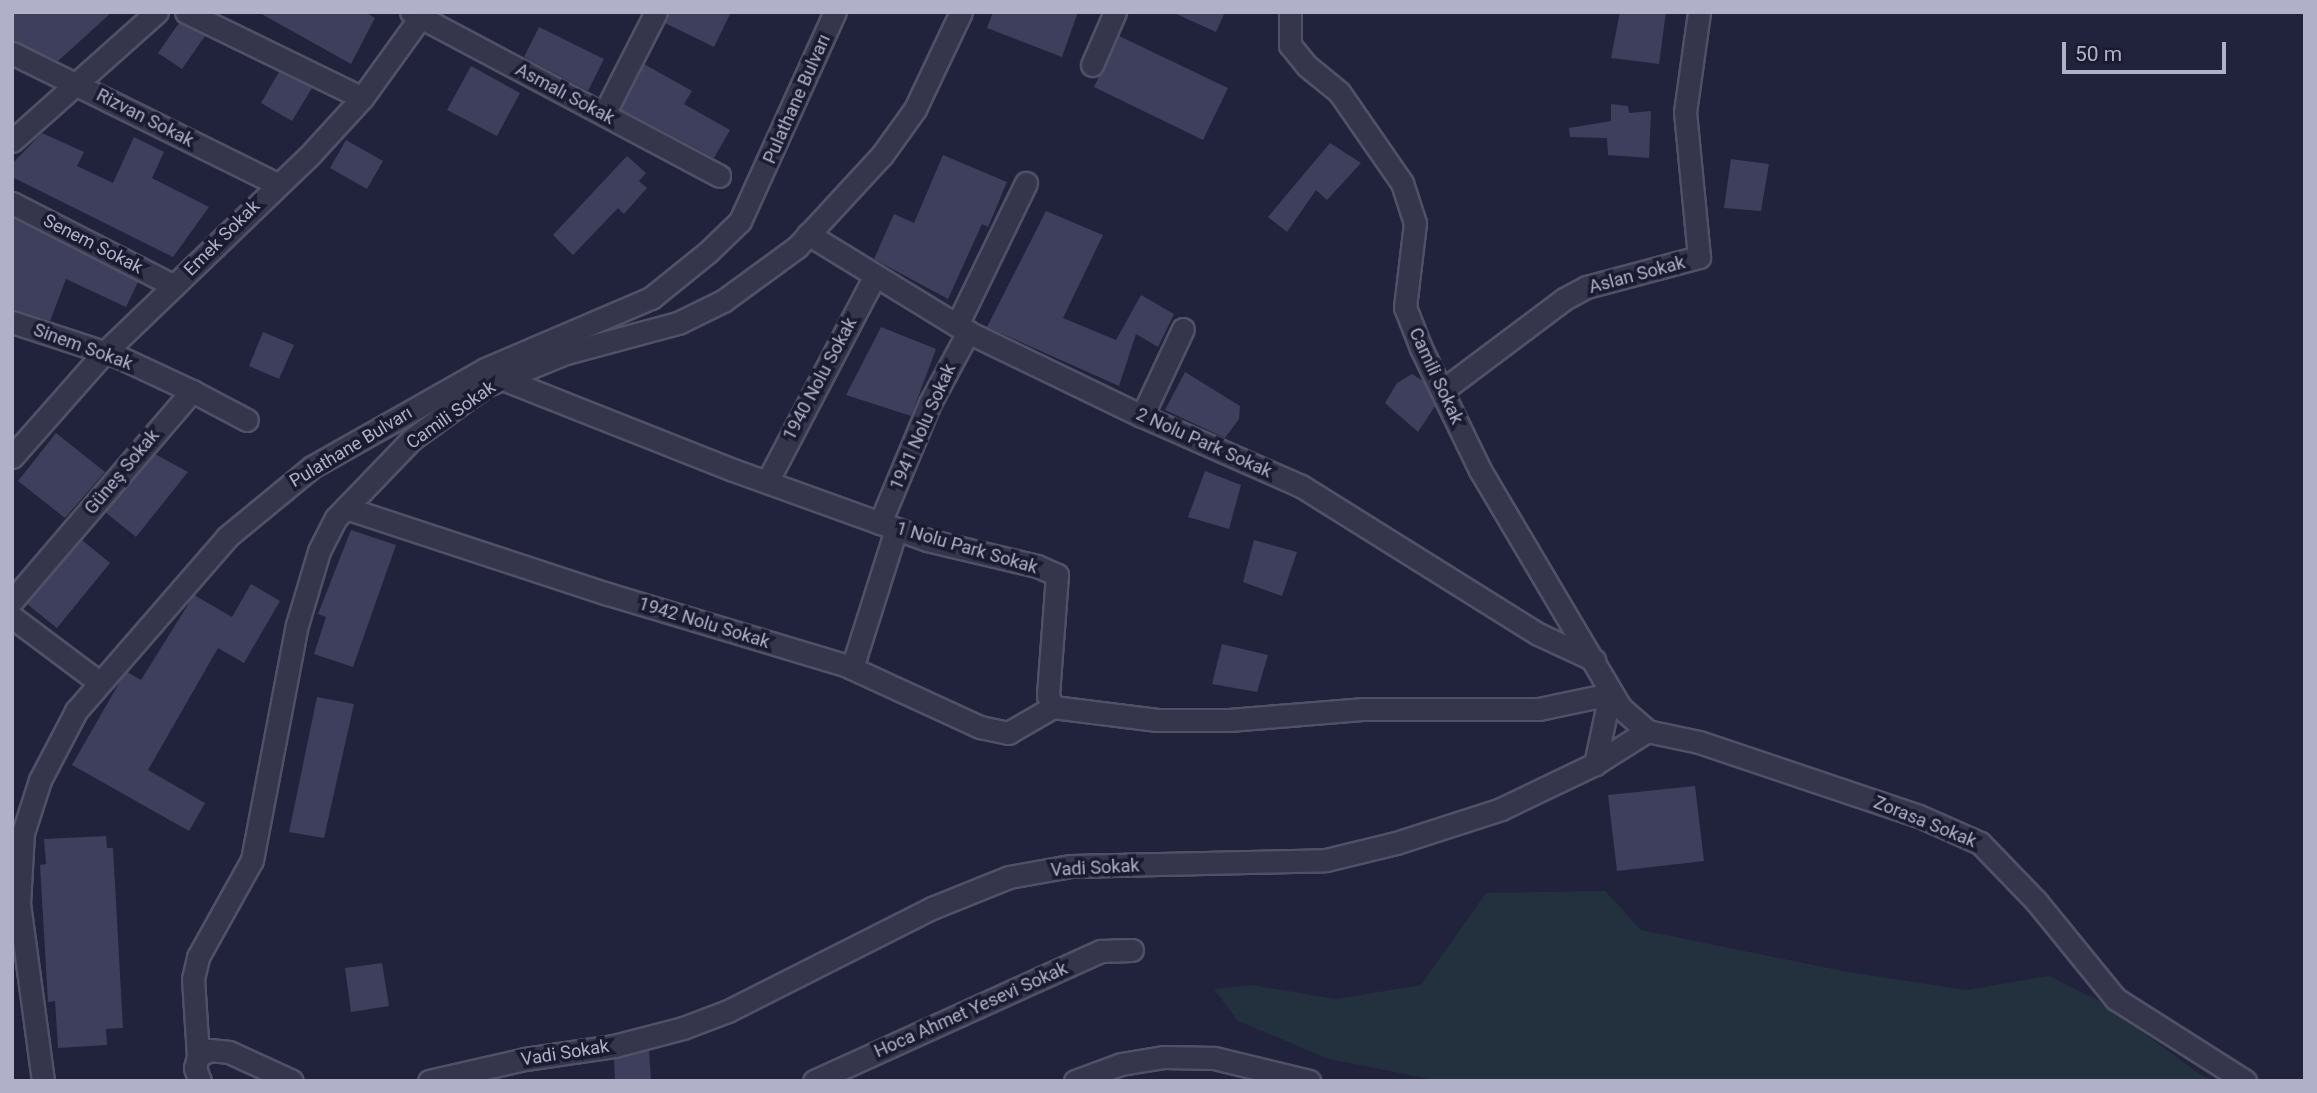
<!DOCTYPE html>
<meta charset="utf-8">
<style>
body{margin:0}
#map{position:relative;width:2317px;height:1093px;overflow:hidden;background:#21233c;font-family:Roboto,sans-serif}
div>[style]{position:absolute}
.green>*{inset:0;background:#23303d}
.building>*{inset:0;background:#3d3f5c}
.roads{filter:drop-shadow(2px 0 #505167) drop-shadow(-2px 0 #505167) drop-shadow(0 2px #505167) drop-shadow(0 -2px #505167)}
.minor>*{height:21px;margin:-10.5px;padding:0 10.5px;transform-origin:10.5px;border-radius:10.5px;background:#35364c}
span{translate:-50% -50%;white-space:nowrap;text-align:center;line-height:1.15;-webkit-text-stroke:7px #1a1b31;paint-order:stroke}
.street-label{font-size:18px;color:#b0b1c8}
.frame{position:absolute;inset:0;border:14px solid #b0b1c8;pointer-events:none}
.scale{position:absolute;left:2062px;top:42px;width:164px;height:32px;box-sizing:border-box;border:4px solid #b0b1c8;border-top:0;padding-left:9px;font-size:21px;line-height:24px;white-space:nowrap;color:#b0b1c8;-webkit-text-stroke:5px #1a1b31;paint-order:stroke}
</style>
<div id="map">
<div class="green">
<div style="clip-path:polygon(1605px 891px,1641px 930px,1848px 972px,1966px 990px,2049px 976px,2103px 1003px,2201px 1075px,2216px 1081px,1440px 1081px,1329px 1059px,1238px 1021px,1214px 989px,1252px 985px,1336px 999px,1421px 985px,1486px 893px)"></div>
</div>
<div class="building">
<div style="clip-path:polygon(12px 12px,112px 12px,58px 61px,12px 40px)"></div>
<div style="clip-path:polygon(258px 12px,365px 12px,375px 18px,351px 64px)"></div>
<div style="clip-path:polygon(669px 12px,731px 12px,714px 47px,665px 23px)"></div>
<div style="clip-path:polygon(993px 12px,1078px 12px,1062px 57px,987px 28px)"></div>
<div style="clip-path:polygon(1172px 12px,1225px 12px,1216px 32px)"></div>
<div style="clip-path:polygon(1620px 12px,1666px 12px,1659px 64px,1611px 58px)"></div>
<div style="clip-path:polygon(179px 23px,205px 36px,182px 69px,158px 53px)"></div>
<div style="clip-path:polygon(539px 27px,604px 59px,588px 91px,524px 57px)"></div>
<div style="clip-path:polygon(1119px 36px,1228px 88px,1203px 140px,1094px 87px)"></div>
<div style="clip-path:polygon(644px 64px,692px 91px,684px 104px,730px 130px,714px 158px,621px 109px)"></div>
<div style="clip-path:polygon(471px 66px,520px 93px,497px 136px,447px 110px)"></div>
<div style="clip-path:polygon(279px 72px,312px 88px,292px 121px,261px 103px)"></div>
<div style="clip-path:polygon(1611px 104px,1628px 106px,1629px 113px,1651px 111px,1649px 158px,1608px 155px,1607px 138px,1570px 137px,1569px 128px,1611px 121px)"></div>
<div style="clip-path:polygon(42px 133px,84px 152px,77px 166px,113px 183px,134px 137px,164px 152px,152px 178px,209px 207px,173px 257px,12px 177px,12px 164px)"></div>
<div style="clip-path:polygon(346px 140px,383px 161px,367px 189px,330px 168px)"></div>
<div style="clip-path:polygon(1330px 143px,1361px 163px,1327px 200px,1316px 190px,1287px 232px,1268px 217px)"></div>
<div style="clip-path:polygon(943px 155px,1007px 182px,988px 227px,982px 224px,948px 299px,874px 259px,894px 214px,914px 223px)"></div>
<div style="clip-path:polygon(627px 156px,646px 173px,639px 181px,647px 188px,624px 214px,618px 208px,573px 255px,553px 235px)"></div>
<div style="clip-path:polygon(1731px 159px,1769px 164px,1761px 211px,1724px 208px)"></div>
<div style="clip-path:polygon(1046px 211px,1103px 235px,1063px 318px,1116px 340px,1141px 295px,1174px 314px,1158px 347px,1136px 334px,1119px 386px,987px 327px)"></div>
<div style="clip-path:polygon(12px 218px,138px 282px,126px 307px,66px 279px,50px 321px,12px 309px)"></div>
<div style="clip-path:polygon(881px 327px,936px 349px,911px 416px,846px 395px)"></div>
<div style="clip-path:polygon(263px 332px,294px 345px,279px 379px,249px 366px)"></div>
<div style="clip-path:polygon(1185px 372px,1240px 406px,1239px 419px,1225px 438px,1165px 410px)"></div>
<div style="clip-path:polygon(1412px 374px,1423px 381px,1435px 406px,1418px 432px,1385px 403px,1397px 383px)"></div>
<div style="clip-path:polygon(56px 433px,105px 472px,65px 518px,18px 481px)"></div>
<div style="clip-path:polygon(155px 454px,188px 472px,136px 537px,105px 512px)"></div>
<div style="clip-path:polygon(1205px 471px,1241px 485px,1229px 529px,1188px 517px)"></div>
<div style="clip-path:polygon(351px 530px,396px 545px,353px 667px,314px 654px,326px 617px,318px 614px)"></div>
<div style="clip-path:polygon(82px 540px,110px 563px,57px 628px,27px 604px)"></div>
<div style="clip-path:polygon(1254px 540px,1297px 552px,1282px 596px,1243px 582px)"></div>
<div style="clip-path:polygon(251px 584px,280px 601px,244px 663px,218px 648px,148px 770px,205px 803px,189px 831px,72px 765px,122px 678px,127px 672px,141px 680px,194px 595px,232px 617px)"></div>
<div style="clip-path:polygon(1222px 644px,1268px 655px,1257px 692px,1212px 684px)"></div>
<div style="clip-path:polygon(317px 697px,354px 704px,324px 838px,289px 832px)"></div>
<div style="clip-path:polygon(1695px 786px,1704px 861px,1617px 871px,1608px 795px)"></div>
<div style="clip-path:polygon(106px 836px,107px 848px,113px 848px,123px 1028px,106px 1029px,107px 1045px,58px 1048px,55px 1001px,48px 1002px,40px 865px,46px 864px,44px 839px)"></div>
<div style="clip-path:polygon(382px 963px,389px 1006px,351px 1012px,345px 968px)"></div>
<div style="clip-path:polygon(649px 1050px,651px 1081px,615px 1081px,614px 1059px)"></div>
</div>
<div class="roads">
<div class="minor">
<div style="left:186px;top:12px;width:196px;rotate:26deg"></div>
<div style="left:411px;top:12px;width:349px;rotate:28deg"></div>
<div style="left:1290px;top:12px;width:33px;rotate:90deg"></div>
<div style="left:1290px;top:45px;width:27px;rotate:51deg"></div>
<div style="left:1307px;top:66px;width:41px;rotate:39.1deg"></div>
<div style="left:1339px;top:92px;width:111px;rotate:55.3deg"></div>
<div style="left:1402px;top:183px;width:42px;rotate:72deg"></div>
<div style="left:1415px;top:223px;width:85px;rotate:96.8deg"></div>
<div style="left:1405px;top:307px;width:44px;rotate:68.7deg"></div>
<div style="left:1421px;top:348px;width:136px;rotate:64.2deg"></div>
<div style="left:1480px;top:470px;width:277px;rotate:59.4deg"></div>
<div style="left:1621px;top:708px;width:35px;rotate:41deg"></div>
<div style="left:1647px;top:731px;width:53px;rotate:11.9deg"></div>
<div style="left:1699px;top:742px;width:232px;rotate:18.6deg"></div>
<div style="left:1919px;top:816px;width:67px;rotate:23.9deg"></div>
<div style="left:1980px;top:843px;width:81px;rotate:46deg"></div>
<div style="left:2036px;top:901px;width:127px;rotate:50.8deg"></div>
<div style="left:2116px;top:999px;width:153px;rotate:32.4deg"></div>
<div style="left:12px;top:53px;width:296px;rotate:26.3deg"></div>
<div style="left:1092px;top:65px;width:58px;rotate:-66.5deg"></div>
<div style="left:604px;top:114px;width:114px;rotate:-63deg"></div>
<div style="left:12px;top:141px;width:194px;rotate:-41.7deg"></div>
<div style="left:12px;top:203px;width:182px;rotate:27.1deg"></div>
<div style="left:808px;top:234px;width:188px;rotate:31.5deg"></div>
<div style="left:968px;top:332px;width:193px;rotate:25.8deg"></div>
<div style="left:1142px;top:416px;width:174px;rotate:23.8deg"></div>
<div style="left:1301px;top:486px;width:279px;rotate:32deg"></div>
<div style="left:1538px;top:634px;width:62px;rotate:24.9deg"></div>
<div style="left:12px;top:322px;width:113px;rotate:18.1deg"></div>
<div style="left:119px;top:357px;width:81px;rotate:25deg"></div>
<div style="left:957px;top:325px;width:158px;rotate:-64.1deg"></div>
<div style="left:503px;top:379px;width:247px;rotate:21.6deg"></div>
<div style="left:733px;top:470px;width:206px;rotate:19.8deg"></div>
<div style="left:927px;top:540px;width:113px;rotate:13.3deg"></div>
<div style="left:1037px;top:566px;width:22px;rotate:24deg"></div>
<div style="left:1057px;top:575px;width:121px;rotate:94.3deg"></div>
<div style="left:1048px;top:696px;width:12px;rotate:66deg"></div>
<div style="left:1053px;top:707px;width:105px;rotate:7.1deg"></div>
<div style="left:1157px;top:720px;width:72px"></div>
<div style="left:1229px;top:720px;width:133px;rotate:-4.7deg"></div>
<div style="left:1362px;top:709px;width:177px"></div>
<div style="left:1539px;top:709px;width:73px;rotate:-11.9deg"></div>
<div style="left:1610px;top:694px;width:72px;rotate:102.1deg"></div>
<div style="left:1443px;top:390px;width:151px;rotate:-36.9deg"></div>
<div style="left:1564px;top:299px;width:26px;rotate:-28deg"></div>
<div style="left:1587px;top:287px;width:116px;rotate:-15deg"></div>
<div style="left:1699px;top:257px;width:146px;rotate:-95.5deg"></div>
<div style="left:1685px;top:112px;width:101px;rotate:-82deg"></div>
<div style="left:1142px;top:416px;width:96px;rotate:-64.8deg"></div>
<div style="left:12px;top:457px;width:135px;rotate:-48.6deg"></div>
<div style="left:101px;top:356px;width:287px;rotate:-43.9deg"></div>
<div style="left:308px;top:157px;width:80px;rotate:-47.5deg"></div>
<div style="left:362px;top:98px;width:106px;rotate:-54.2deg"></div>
<div style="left:767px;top:482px;width:231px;rotate:-62.4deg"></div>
<div style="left:346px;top:508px;width:276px;rotate:18.2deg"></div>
<div style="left:608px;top:594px;width:247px;rotate:16.7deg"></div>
<div style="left:845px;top:665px;width:149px;rotate:24.7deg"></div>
<div style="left:980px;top:727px;width:29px;rotate:12deg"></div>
<div style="left:1008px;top:733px;width:52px;rotate:-30deg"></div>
<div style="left:880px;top:523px;width:130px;rotate:-67.4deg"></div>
<div style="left:930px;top:403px;width:81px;rotate:-61.8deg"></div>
<div style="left:12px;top:601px;width:277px;rotate:-49.4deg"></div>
<div style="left:192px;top:391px;width:62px;rotate:27.8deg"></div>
<div style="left:12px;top:617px;width:99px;rotate:36.8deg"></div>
<div style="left:852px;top:668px;width:146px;rotate:-72.4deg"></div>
<div style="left:198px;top:1056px;width:77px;rotate:-93.7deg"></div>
<div style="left:193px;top:979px;width:23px;rotate:-77deg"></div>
<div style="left:198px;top:957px;width:111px;rotate:-60.9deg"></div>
<div style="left:252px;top:860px;width:239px;rotate:-79.2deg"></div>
<div style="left:297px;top:625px;width:77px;rotate:-73.4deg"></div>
<div style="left:319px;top:551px;width:37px;rotate:-63deg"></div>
<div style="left:336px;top:518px;width:110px;rotate:-46.1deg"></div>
<div style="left:412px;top:439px;width:90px;rotate:-36deg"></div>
<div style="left:485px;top:386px;width:87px;rotate:-22.2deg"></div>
<div style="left:566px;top:353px;width:116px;rotate:-15deg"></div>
<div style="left:678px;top:323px;width:50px;rotate:-26.1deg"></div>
<div style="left:723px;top:301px;width:92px;rotate:-36.1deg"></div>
<div style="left:797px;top:247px;width:125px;rotate:-47.3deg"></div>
<div style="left:882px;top:155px;width:57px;rotate:-54.3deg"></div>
<div style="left:915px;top:109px;width:107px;rotate:-64.6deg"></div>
<div style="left:43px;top:1081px;width:179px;rotate:-97.7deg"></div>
<div style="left:19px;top:904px;width:71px;rotate:-86.8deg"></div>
<div style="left:23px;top:833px;width:56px;rotate:-72.2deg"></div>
<div style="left:40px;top:780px;width:78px;rotate:-62.4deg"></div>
<div style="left:76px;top:711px;width:230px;rotate:-49deg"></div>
<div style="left:227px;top:537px;width:110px;rotate:-39.5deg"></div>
<div style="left:312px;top:467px;width:199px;rotate:-29.5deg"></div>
<div style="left:485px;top:369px;width:181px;rotate:-23.2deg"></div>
<div style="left:651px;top:298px;width:73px;rotate:-38.9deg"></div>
<div style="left:708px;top:252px;width:45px;rotate:-44.1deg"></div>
<div style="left:740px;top:221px;width:230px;rotate:-65.6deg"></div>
<div style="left:200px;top:1081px;width:14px;rotate:-111deg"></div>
<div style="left:195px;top:1068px;width:12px;rotate:-76deg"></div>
<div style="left:198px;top:1056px;width:13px;rotate:-27deg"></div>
<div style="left:210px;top:1050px;width:19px;rotate:6deg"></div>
<div style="left:229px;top:1052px;width:69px;rotate:24.7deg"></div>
<div style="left:429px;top:1081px;width:98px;rotate:-12.9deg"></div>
<div style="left:525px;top:1059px;width:90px;rotate:-8.3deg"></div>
<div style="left:614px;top:1046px;width:71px;rotate:-14.6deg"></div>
<div style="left:683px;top:1028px;width:48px;rotate:-20.7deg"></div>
<div style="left:728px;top:1011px;width:229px;rotate:-26.8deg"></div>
<div style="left:932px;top:908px;width:83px;rotate:-21.9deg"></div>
<div style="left:1009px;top:877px;width:63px;rotate:-10.1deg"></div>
<div style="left:1071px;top:866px;width:255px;rotate:-1.3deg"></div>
<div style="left:1326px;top:860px;width:72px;rotate:-13.7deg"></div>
<div style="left:1396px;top:843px;width:110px;rotate:-17.9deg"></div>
<div style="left:1501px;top:809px;width:104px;rotate:-25.6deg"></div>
<div style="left:1595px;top:764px;width:62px;rotate:-32.4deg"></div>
<div style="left:814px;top:1081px;width:315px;rotate:-24.4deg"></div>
<div style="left:1101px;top:951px;width:31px;rotate:-2deg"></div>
<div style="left:1075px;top:1081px;width:49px;rotate:-20.3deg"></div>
<div style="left:1121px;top:1064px;width:44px;rotate:-9.2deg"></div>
<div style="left:1164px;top:1057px;width:50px;rotate:1.1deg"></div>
<div style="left:1214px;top:1058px;width:98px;rotate:13.6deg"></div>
</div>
</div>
<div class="street-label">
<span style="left:565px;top:94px;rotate:28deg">Asmalı Sokak</span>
<span style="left:797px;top:99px;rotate:-66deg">Pulathane Bulvarı</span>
<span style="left:145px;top:118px;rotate:27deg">Rizvan Sokak</span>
<span style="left:222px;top:238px;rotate:-45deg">Emek Sokak</span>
<span style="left:93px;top:244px;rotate:27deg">Senem Sokak</span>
<span style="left:1637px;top:275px;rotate:-15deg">Aslan Sokak</span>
<span style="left:83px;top:347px;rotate:20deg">Sinem Sokak</span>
<span style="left:1436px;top:376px;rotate:65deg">Camili Sokak</span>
<span style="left:820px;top:379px;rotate:-62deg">1940 Nolu Sokak</span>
<span style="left:451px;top:415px;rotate:-35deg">Camili Sokak</span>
<span style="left:923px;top:427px;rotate:-66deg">1941 Nolu Sokak</span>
<span style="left:1204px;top:443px;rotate:24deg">2 Nolu Park Sokak</span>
<span style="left:351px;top:447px;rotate:-31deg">Pulathane Bulvarı</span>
<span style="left:122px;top:472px;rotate:-50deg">Güneş Sokak</span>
<span style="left:967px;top:548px;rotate:16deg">1 Nolu Park Sokak</span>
<span style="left:704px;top:623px;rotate:17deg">1942 Nolu Sokak</span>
<span style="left:1925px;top:822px;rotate:22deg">Zorasa Sokak</span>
<span style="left:1095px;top:868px;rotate:-3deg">Vadi Sokak</span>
<span style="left:971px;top:1010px;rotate:-24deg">Hoca Ahmet Yesevi Sokak</span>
<span style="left:565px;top:1053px;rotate:-9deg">Vadi Sokak</span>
</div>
<div class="frame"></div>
<div class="scale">50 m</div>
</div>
